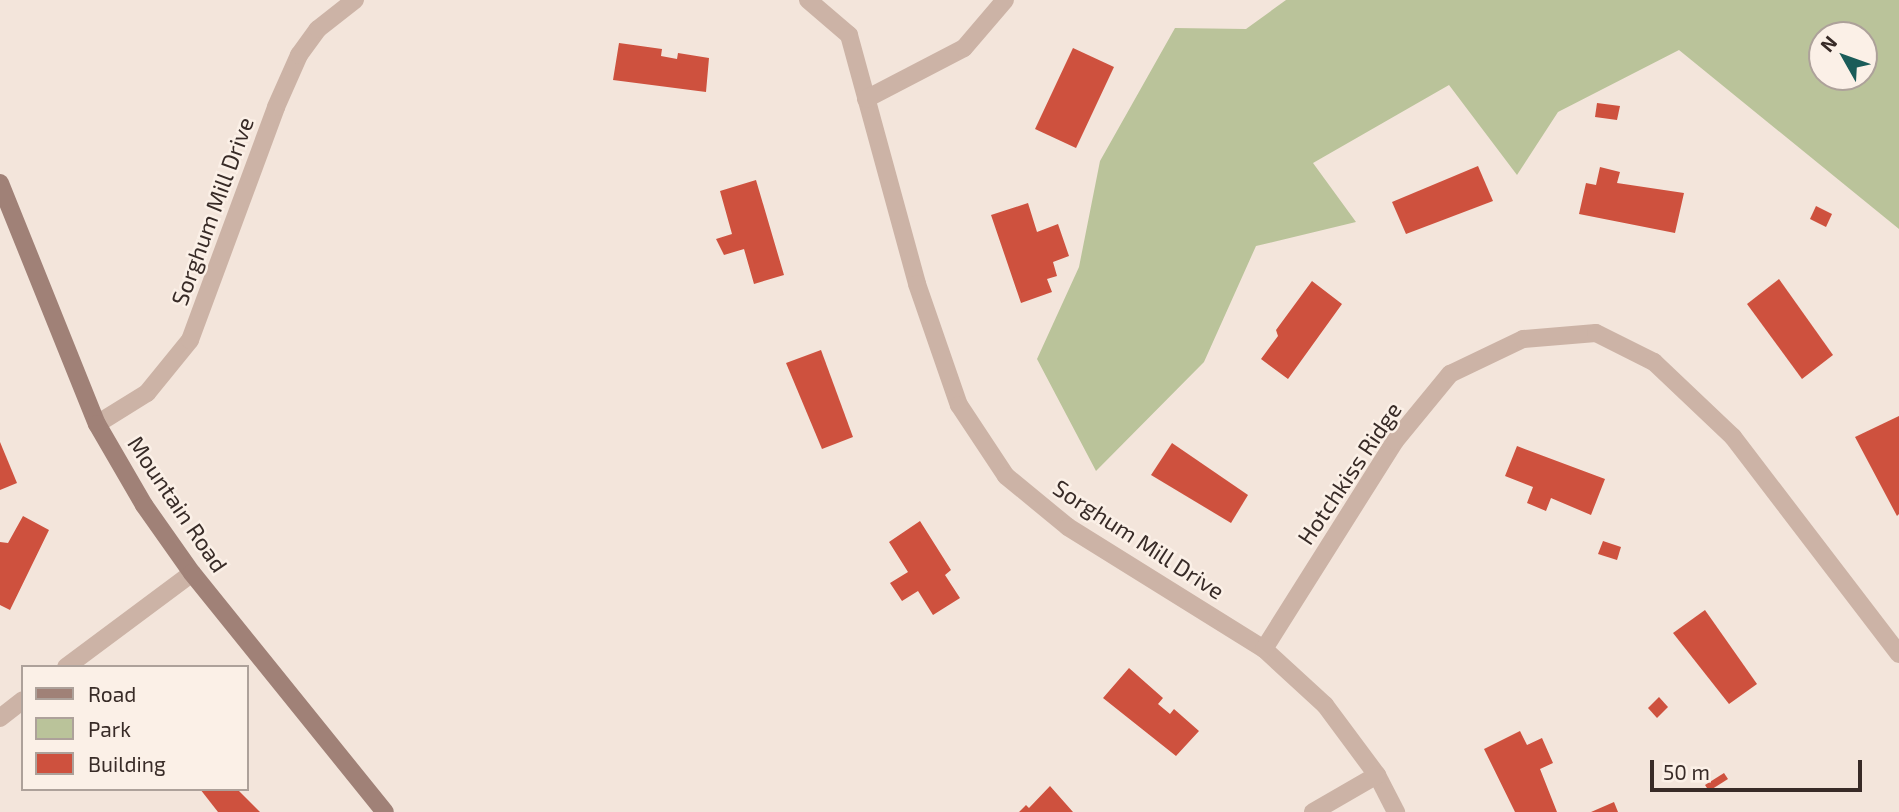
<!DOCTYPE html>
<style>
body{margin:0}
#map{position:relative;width:1899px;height:812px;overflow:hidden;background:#f3e5db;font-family:"Exo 2",sans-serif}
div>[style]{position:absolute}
.green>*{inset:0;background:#bac39a}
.building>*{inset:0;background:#ce513e}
.street>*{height:18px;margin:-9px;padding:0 9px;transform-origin:9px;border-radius:9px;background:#ccb3a6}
.secondary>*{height:18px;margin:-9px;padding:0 9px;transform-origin:9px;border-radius:9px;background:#a08177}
span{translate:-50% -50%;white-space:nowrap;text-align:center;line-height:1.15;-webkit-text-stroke:5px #fbf0e7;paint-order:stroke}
.street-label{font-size:23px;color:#382b27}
.legend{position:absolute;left:21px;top:665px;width:228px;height:126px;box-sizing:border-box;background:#fbf0e7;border:2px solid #ada19a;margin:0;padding:9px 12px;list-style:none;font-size:21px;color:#382b27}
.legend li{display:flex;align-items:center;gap:14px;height:35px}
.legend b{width:35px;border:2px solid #ada19a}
.north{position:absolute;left:1808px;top:21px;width:70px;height:70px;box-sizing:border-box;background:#fbf0e7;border:2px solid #ada19a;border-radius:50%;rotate:310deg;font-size:19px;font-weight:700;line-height:28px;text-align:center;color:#382b27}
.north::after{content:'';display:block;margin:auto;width:24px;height:32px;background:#1a5c59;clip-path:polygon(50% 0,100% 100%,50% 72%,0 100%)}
.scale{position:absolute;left:1650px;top:760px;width:212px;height:32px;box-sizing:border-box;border:4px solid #382b27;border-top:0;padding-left:9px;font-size:21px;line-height:24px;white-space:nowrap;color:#382b27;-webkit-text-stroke:5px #fbf0e7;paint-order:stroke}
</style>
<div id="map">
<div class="green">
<div style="clip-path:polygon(evenodd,1286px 0,1899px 0,1899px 229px,1679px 50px,1558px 112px,1517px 175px,1449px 85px,1313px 163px,1356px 222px,1256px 246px,1204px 362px,1096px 471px,1037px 359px,1079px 267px,1100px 161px,1175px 28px,1246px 29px,1286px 0,1822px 35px,1864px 35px,1864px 77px,1822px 77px,1822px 35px)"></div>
</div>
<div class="building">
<div style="clip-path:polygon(619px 43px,662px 49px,661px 56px,677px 59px,678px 53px,709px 58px,706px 92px,613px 80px)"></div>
<div style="clip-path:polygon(1073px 48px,1114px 67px,1076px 148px,1035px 129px)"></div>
<div style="clip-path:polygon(1597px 103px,1620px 106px,1617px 120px,1595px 117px)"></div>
<div style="clip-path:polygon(1478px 166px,1493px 201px,1406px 234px,1392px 202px)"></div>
<div style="clip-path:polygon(1600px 167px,1620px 172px,1617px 183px,1684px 193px,1675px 233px,1579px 214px,1586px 183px,1596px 185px)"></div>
<div style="clip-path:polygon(756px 180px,784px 275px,754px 284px,744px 249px,724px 255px,716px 239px,732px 234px,720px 191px)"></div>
<div style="clip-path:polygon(1028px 203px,1037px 232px,1058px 224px,1069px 256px,1053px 262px,1057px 276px,1047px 279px,1052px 292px,1021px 303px,991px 215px)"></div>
<div style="clip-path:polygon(1816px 206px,1832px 214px,1826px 227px,1810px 219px)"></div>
<div style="clip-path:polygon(1779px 279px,1833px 355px,1802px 379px,1747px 304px)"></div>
<div style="clip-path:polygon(1312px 281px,1342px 304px,1288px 379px,1261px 359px,1278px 336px,1276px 330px)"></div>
<div style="clip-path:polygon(821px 350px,853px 437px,822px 449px,786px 363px)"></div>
<div style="clip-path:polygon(1899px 416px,1899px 514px,1897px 516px,1855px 437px)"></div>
<div style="clip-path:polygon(0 442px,17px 483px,0 490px)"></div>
<div style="clip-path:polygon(1172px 443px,1248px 495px,1231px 523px,1151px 475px)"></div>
<div style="clip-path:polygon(1517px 446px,1605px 479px,1591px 515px,1551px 498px,1546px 511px,1527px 503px,1533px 487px,1505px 476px)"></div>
<div style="clip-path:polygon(23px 516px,49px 530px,10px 610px,0 605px,0 542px,8px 543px)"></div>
<div style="clip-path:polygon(920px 521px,951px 570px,945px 575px,960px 598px,933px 615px,918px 591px,902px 601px,890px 583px,908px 572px,889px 542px)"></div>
<div style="clip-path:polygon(1603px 541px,1621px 547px,1617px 560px,1598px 554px)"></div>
<div style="clip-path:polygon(1705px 610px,1757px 684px,1729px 704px,1673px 633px)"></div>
<div style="clip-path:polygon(1129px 668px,1163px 698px,1158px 704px,1170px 714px,1174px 709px,1199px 731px,1176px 756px,1103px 698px)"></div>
<div style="clip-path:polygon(1659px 697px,1668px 707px,1657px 718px,1648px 708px)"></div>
<div style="clip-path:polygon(1520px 731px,1527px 745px,1542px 738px,1553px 763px,1540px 769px,1557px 812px,1515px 812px,1484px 749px)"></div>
<div style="clip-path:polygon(1724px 773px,1728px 779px,1709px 791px,1705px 785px)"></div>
<div style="clip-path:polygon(1050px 786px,1073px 812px,1019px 812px,1026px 805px,1029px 808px)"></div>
<div style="clip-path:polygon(200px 789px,237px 789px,260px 812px,218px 812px)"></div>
<div style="clip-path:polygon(1614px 802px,1618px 812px,1591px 812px)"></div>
</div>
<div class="street">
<div style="left:808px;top:0;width:54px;rotate:40.5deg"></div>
<div style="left:849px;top:35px;width:258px;rotate:74.7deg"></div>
<div style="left:917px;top:284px;width:128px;rotate:70.9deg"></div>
<div style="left:959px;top:405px;width:85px;rotate:56.5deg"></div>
<div style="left:1006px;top:476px;width:80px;rotate:39.4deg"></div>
<div style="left:1068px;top:527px;width:231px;rotate:31.9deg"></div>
<div style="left:1264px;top:649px;width:83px;rotate:42.6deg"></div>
<div style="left:1325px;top:705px;width:87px;rotate:53.4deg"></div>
<div style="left:1377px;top:775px;width:42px;rotate:62.8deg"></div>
<div style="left:866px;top:99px;width:110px;rotate:-27.5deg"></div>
<div style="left:964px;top:48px;width:63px;rotate:-49.5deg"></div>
<div style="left:97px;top:424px;width:59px;rotate:-31.8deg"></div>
<div style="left:147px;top:393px;width:68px;rotate:-50.9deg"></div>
<div style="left:190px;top:340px;width:248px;rotate:-69.7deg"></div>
<div style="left:276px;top:107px;width:57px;rotate:-66.1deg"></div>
<div style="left:299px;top:55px;width:32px;rotate:-54deg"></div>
<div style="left:318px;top:29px;width:47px;rotate:-38.1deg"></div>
<div style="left:1264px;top:649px;width:246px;rotate:-57.8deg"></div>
<div style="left:1395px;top:441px;width:87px;rotate:-50.6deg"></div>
<div style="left:1450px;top:374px;width:81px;rotate:-25.6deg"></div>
<div style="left:1523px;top:339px;width:73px;rotate:-4.7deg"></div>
<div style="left:1596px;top:333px;width:65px;rotate:26.6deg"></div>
<div style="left:1654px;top:362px;width:109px;rotate:43.5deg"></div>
<div style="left:1733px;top:437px;width:273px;rotate:52.6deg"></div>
<div style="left:66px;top:667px;width:157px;rotate:-36.7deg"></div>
<div style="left:0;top:718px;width:29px;rotate:-38deg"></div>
<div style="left:1313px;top:812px;width:74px;rotate:-30deg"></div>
</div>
<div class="secondary">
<div style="left:0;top:183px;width:260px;rotate:68.1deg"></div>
<div style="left:97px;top:424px;width:94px;rotate:59.9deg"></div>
<div style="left:144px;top:505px;width:83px;rotate:54.8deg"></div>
<div style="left:192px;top:573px;width:307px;rotate:51.1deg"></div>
</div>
<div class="street-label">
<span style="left:212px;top:211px;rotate:-70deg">Sorghum Mill Drive</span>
<span style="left:1349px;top:473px;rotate:-56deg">Hotchkiss Ridge</span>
<span style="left:178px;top:504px;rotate:56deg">Mountain Road</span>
<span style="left:1139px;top:539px;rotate:33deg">Sorghum Mill Drive</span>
</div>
<ul class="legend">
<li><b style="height:9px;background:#a08177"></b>Road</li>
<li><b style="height:19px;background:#bac39a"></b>Park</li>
<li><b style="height:19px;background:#ce513e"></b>Building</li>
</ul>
<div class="north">N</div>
<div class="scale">50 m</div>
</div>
